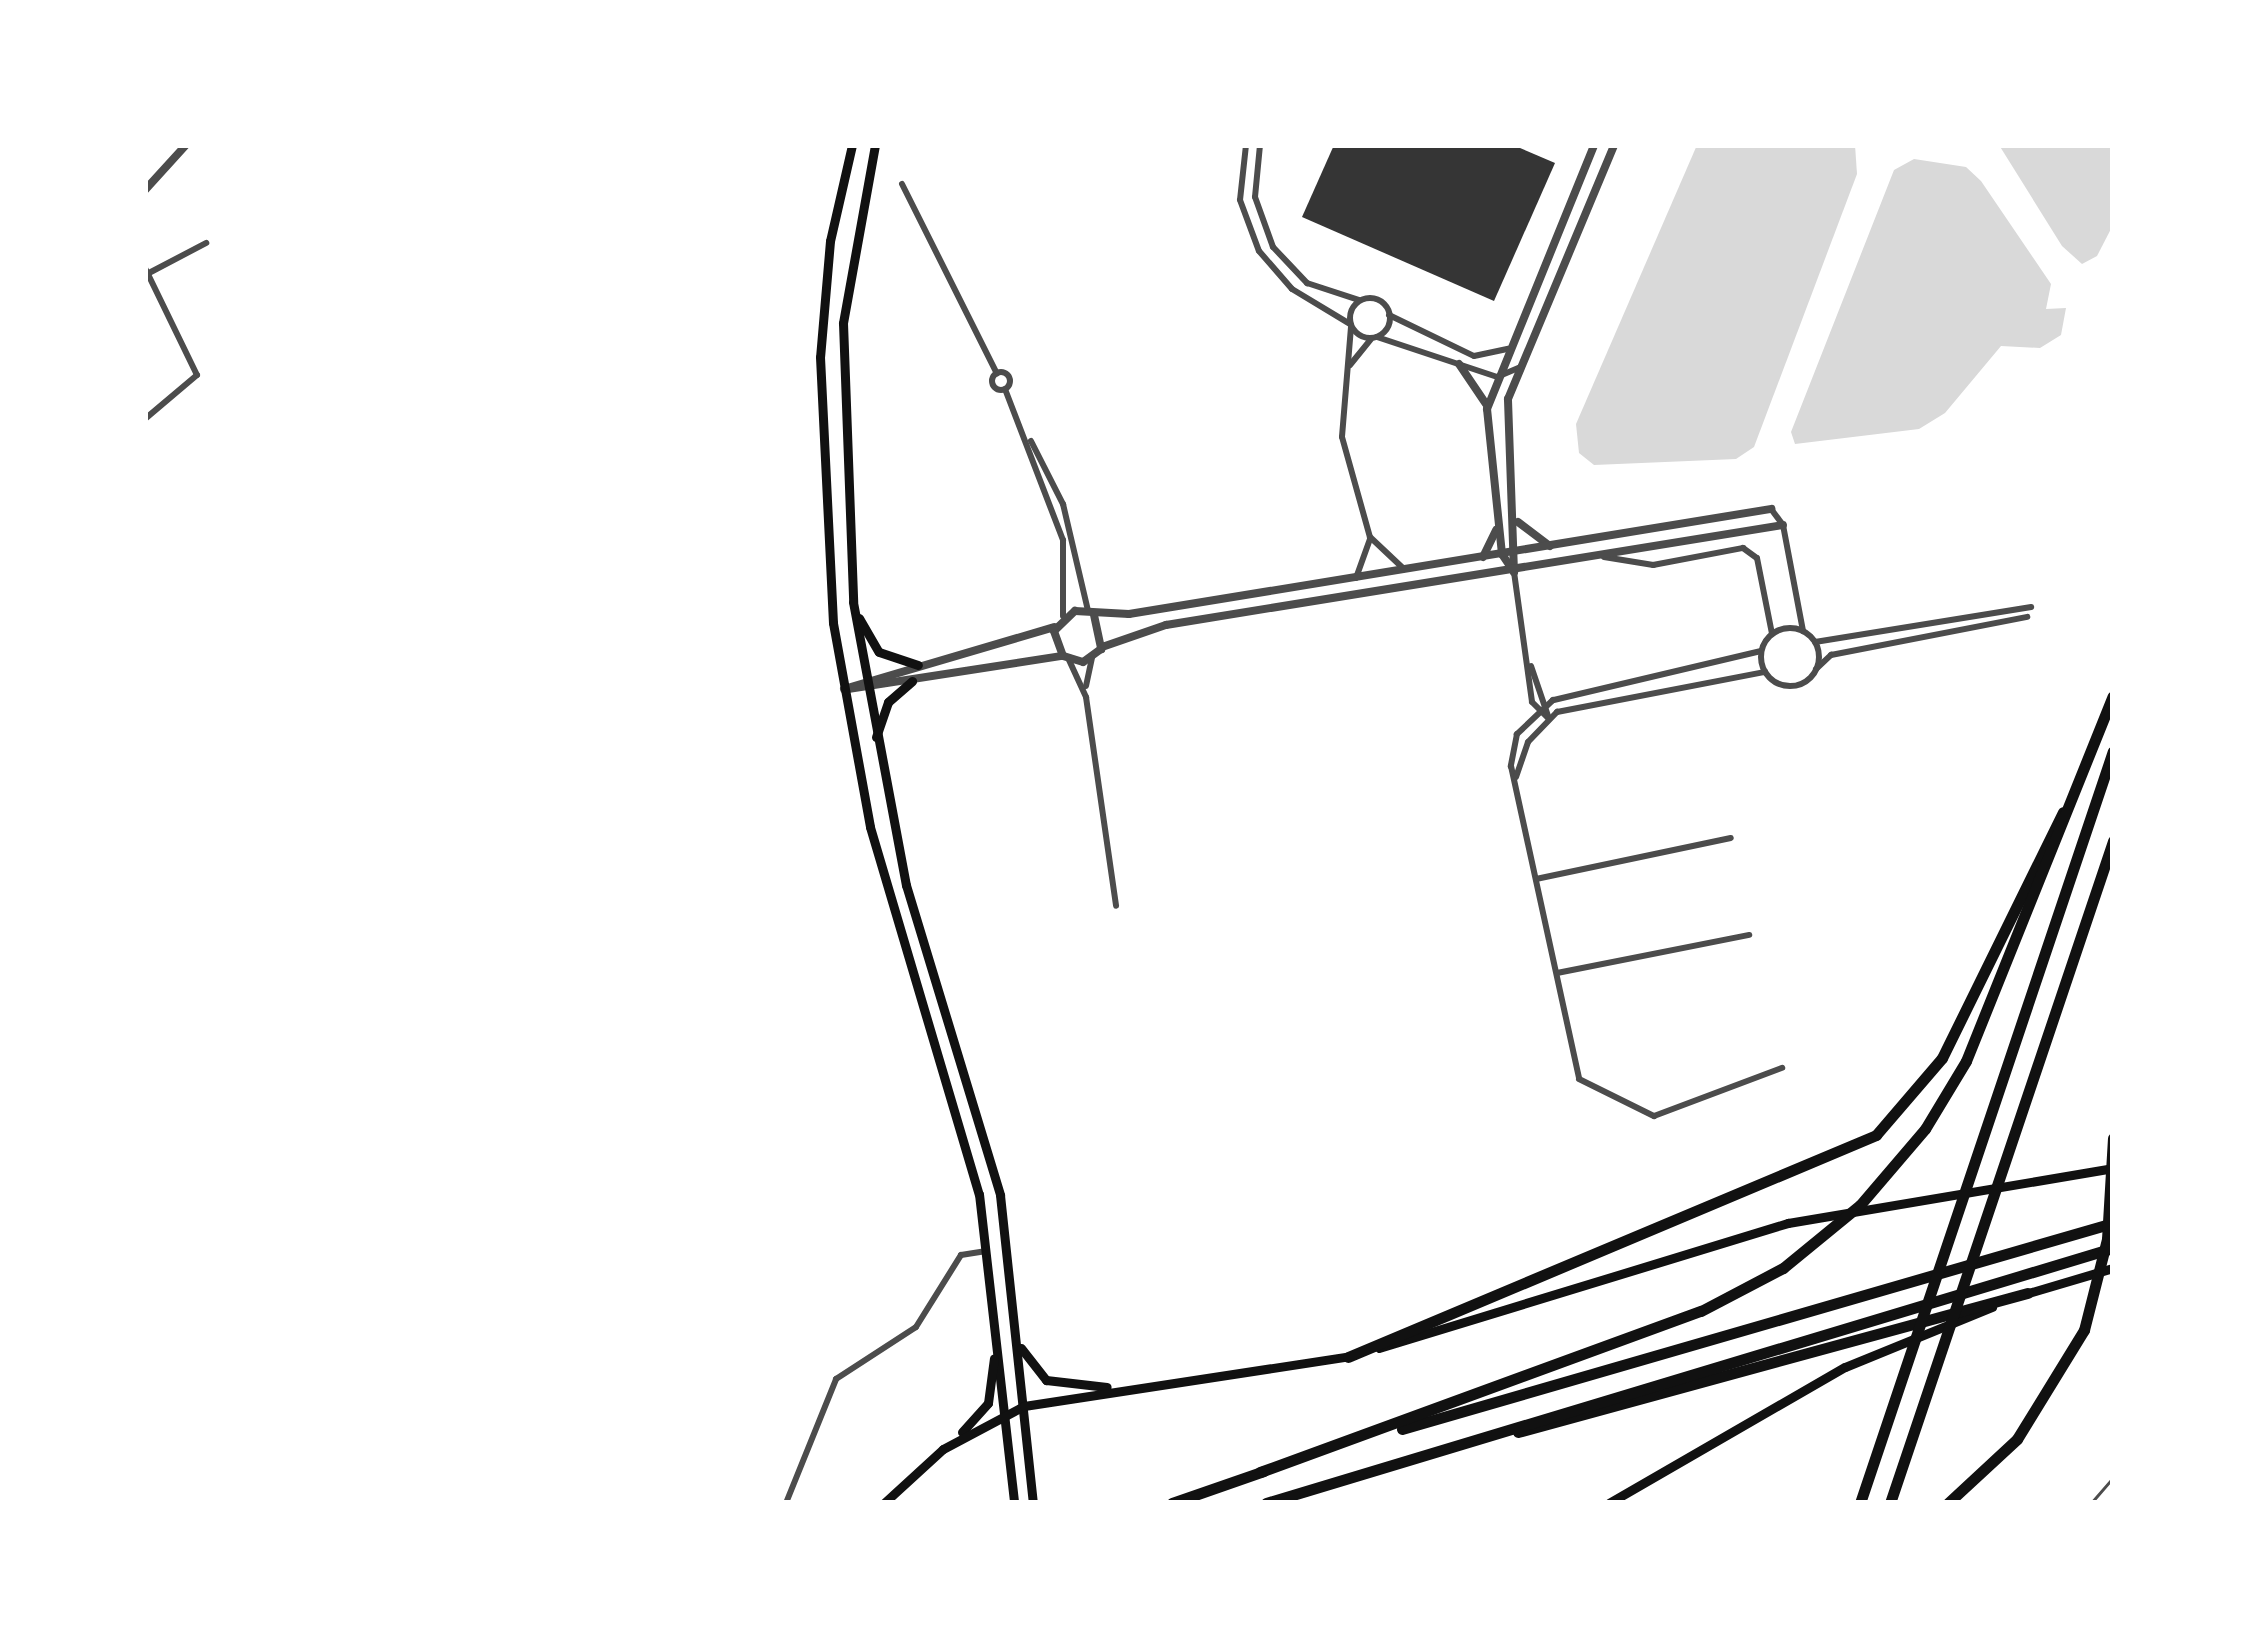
<!DOCTYPE html>
<style>
body{margin:0}
#map{position:relative;width:2258px;height:1648px;overflow:hidden;background:#fff;font-family:"Playfair Display",serif}
div>[style]{position:absolute}
.water>*{inset:0;background:#d9d9d9}
.building>*{inset:0;background:#353535}
.service>*{height:2.5px;margin:-1.25px;padding:0 1.25px;transform-origin:1.25px;border-radius:1.25px;background:#4c4c4c}
.minor>*{height:6px;margin:-3px;padding:0 3px;transform-origin:3px;border-radius:3px;background:#4c4c4c}
.minor>.ring{margin:-3px;padding:0;box-sizing:content-box;background:none;border:6px solid #4c4c4c;border-radius:50%}
.tertiary>*{height:8px;margin:-4px;padding:0 4px;transform-origin:4px;border-radius:4px;background:#4c4c4c}
.secondary>*{height:9px;margin:-4.5px;padding:0 4.5px;transform-origin:4.5px;border-radius:4.5px;background:#111}
.motorway>*{height:11px;margin:-5.5px;padding:0 5.5px;transform-origin:5.5px;border-radius:5.5px;background:#111}
span{translate:-50% -50%;white-space:nowrap;text-align:center;line-height:1.15;-webkit-text-stroke:9px #fff;paint-order:stroke}
.frame{position:absolute;inset:0;border:148px solid #fff;pointer-events:none}
</style>
<div id="map">
<div class="water">
<div style="clip-path:polygon(1697px 145px,1855px 145px,1857px 174px,1754px 447px,1736px 459px,1594px 465px,1579px 453px,1576px 424px)"></div>
<div style="clip-path:polygon(1999px 145px,2113px 145px,2113px 225px,2097px 256px,2082px 264px,2062px 246px)"></div>
<div style="clip-path:polygon(1914px 159px,1966px 167px,1981px 181px,2051px 284px,2046px 309px,2066px 308px,2061px 335px,2040px 348px,2001px 346px,1945px 413px,1919px 429px,1795px 444px,1791px 432px,1894px 170px)"></div>
</div>
<div class="building">
<div style="clip-path:polygon(1334px 145px,1513px 145px,1555px 163px,1494px 301px,1302px 217px)"></div>
</div>
<div class="service">
<div style="left:2091px;top:1503px;width:33px;rotate:-49deg"></div>
</div>
<div class="minor">
<div style="left:1246px;top:145px;width:55px;rotate:96.2deg"></div>
<div style="left:1240px;top:200px;width:54px;rotate:69.6deg"></div>
<div style="left:1259px;top:251px;width:50px;rotate:49deg"></div>
<div style="left:1292px;top:289px;width:68px;rotate:31.1deg"></div>
<div style="left:1260px;top:145px;width:52px;rotate:95.5deg"></div>
<div style="left:1255px;top:197px;width:53px;rotate:70.2deg"></div>
<div style="left:1273px;top:247px;width:50px;rotate:46.6deg"></div>
<div style="left:1307px;top:283px;width:55px;rotate:18.1deg"></div>
<div style="left:902px;top:184px;width:212px;rotate:63.4deg"></div>
<div style="left:145px;top:268px;width:119px;rotate:64.1deg"></div>
<div style="left:197px;top:375px;width:68px;rotate:139.8deg"></div>
<div style="left:147px;top:274px;width:67px;rotate:-27.7deg"></div>
<div class="ring" style="left:1350px;top:298px;width:34px;height:34px"></div>
<div style="left:1389px;top:315px;width:94px;rotate:25.8deg"></div>
<div style="left:1474px;top:356px;width:35px;rotate:-12deg"></div>
<div style="left:1351px;top:327px;width:110px;rotate:94.7deg"></div>
<div style="left:1342px;top:437px;width:104px;rotate:74.4deg"></div>
<div style="left:1370px;top:537px;width:47px;rotate:43.3deg"></div>
<div style="left:1377px;top:337px;width:126px;rotate:18.4deg"></div>
<div style="left:1497px;top:377px;width:25px;rotate:-23deg"></div>
<div style="left:1350px;top:365px;width:33px;rotate:-51deg"></div>
<div class="ring" style="left:992px;top:372px;width:12px;height:12px"></div>
<div style="left:1005px;top:389px;width:162px;rotate:69deg"></div>
<div style="left:1063px;top:540px;width:76px;rotate:90deg"></div>
<div style="left:1031px;top:441px;width:71px;rotate:63.1deg"></div>
<div style="left:1063px;top:504px;width:110px;rotate:76.8deg"></div>
<div style="left:1771px;top:509px;width:20px;rotate:53deg"></div>
<div style="left:1783px;top:525px;width:108px;rotate:79.3deg"></div>
<div style="left:1604px;top:557px;width:50px;rotate:9.3deg"></div>
<div style="left:1653px;top:565px;width:92px;rotate:-10.7deg"></div>
<div style="left:1743px;top:548px;width:17px;rotate:36deg"></div>
<div style="left:1757px;top:558px;width:77px;rotate:78.8deg"></div>
<div style="left:1514px;top:572px;width:131px;rotate:82.1deg"></div>
<div style="left:1532px;top:702px;width:24px;rotate:45deg"></div>
<div style="left:1356px;top:578px;width:41px;rotate:-70.3deg"></div>
<div class="ring" style="left:1761px;top:628px;width:52px;height:52px"></div>
<div style="left:1815px;top:642px;width:219px;rotate:-9.2deg"></div>
<div style="left:1761px;top:651px;width:214px;rotate:166.7deg"></div>
<div style="left:1553px;top:700px;width:50px;rotate:136.6deg"></div>
<div style="left:1517px;top:734px;width:33px;rotate:101deg"></div>
<div style="left:1511px;top:766px;width:320px;rotate:77.7deg"></div>
<div style="left:1579px;top:1079px;width:84px;rotate:26.3deg"></div>
<div style="left:1654px;top:1116px;width:137px;rotate:-20.6deg"></div>
<div style="left:1069px;top:660px;width:41px;rotate:65.3deg"></div>
<div style="left:1086px;top:697px;width:211px;rotate:81.8deg"></div>
<div style="left:1531px;top:666px;width:56px;rotate:71.2deg"></div>
<div style="left:1816px;top:669px;width:21px;rotate:-43deg"></div>
<div style="left:1831px;top:655px;width:200px;rotate:-11deg"></div>
<div style="left:1086px;top:686px;width:29px;rotate:-78deg"></div>
<div style="left:1516px;top:777px;width:37px;rotate:-71deg"></div>
<div style="left:1528px;top:742px;width:42px;rotate:-46deg"></div>
<div style="left:1557px;top:712px;width:212px;rotate:-10.9deg"></div>
<div style="left:1536px;top:879px;width:199px;rotate:-11.9deg"></div>
<div style="left:1557px;top:973px;width:196px;rotate:-11.2deg"></div>
<div style="left:786px;top:1503px;width:134px;rotate:-68deg"></div>
<div style="left:836px;top:1379px;width:95px;rotate:-33deg"></div>
<div style="left:916px;top:1327px;width:85px;rotate:-58deg"></div>
<div style="left:961px;top:1255px;width:24px;rotate:-9deg"></div>
</div>
<div class="tertiary">
<div style="left:145px;top:190px;width:61px;rotate:-47.7deg"></div>
<div style="left:1459px;top:364px;width:48px;rotate:56deg"></div>
<div style="left:1518px;top:522px;width:40px;rotate:37deg"></div>
<div style="left:1483px;top:557px;width:30px;rotate:-64deg"></div>
<div style="left:1514px;top:572px;width:22px;rotate:-124deg"></div>
<div style="left:1502px;top:554px;width:146px;rotate:-95.9deg"></div>
<div style="left:1487px;top:409px;width:285px;rotate:-67.9deg"></div>
<div style="left:1514px;top:572px;width:173px;rotate:-92deg"></div>
<div style="left:1508px;top:399px;width:275px;rotate:-67.3deg"></div>
<div style="left:1094px;top:615px;width:35px;rotate:78deg"></div>
<div style="left:1101px;top:649px;width:22px;rotate:144deg"></div>
<div style="left:1083px;top:662px;width:21px;rotate:-163deg"></div>
<div style="left:1063px;top:656px;width:27px;rotate:-110deg"></div>
<div style="left:1054px;top:631px;width:29px;rotate:-44deg"></div>
<div style="left:1075px;top:611px;width:54px;rotate:3.2deg"></div>
<div style="left:1129px;top:614px;width:651px;rotate:-9.29deg"></div>
<div style="left:1105px;top:646px;width:65px;rotate:-19deg"></div>
<div style="left:1166px;top:625px;width:625px;rotate:-9.21deg"></div>
<div style="left:844px;top:689px;width:219px;rotate:-16.4deg"></div>
<div style="left:848px;top:689px;width:215px;rotate:-8.8deg"></div>
</div>
<div class="secondary">
<div style="left:852px;top:145px;width:98px;rotate:102.9deg"></div>
<div style="left:830px;top:241px;width:116px;rotate:94.9deg"></div>
<div style="left:820px;top:357px;width:266px;rotate:87.2deg"></div>
<div style="left:833px;top:623px;width:207px;rotate:79.7deg"></div>
<div style="left:870px;top:827px;width:383px;rotate:73.5deg"></div>
<div style="left:979px;top:1194px;width:311px;rotate:83.5deg"></div>
<div style="left:875px;top:145px;width:181px;rotate:100.2deg"></div>
<div style="left:843px;top:323px;width:279px;rotate:87.9deg"></div>
<div style="left:853px;top:602px;width:288px;rotate:79.4deg"></div>
<div style="left:906px;top:885px;width:324px;rotate:73.1deg"></div>
<div style="left:1000px;top:1195px;width:310px;rotate:83.9deg"></div>
<div style="left:859px;top:618px;width:39px;rotate:60deg"></div>
<div style="left:879px;top:652px;width:41px;rotate:18.4deg"></div>
<div style="left:876px;top:737px;width:37px;rotate:-71deg"></div>
<div style="left:888px;top:702px;width:32px;rotate:-41deg"></div>
<div style="left:2025px;top:1294px;width:92px;rotate:-16.5deg"></div>
<div style="left:1021px;top:1348px;width:41px;rotate:52deg"></div>
<div style="left:1046px;top:1380px;width:61px;rotate:6.5deg"></div>
<div style="left:1379px;top:1348px;width:428px;rotate:-17deg"></div>
<div style="left:1788px;top:1223px;width:330px;rotate:-9.6deg"></div>
<div style="left:962px;top:1432px;width:39px;rotate:-48deg"></div>
<div style="left:988px;top:1403px;width:45px;rotate:-82.4deg"></div>
<div style="left:884px;top:1503px;width:80px;rotate:-42.5deg"></div>
<div style="left:943px;top:1449px;width:92px;rotate:-28deg"></div>
<div style="left:1024px;top:1406px;width:330px;rotate:-8.7deg"></div>
<div style="left:1609px;top:1503px;width:272px;rotate:-30deg"></div>
<div style="left:1845px;top:1367px;width:159px;rotate:-22.2deg"></div>
</div>
<div class="motorway">
<div style="left:1348px;top:1357px;width:573px;rotate:-22.8deg"></div>
<div style="left:1876px;top:1135px;width:101px;rotate:-49.4deg"></div>
<div style="left:1942px;top:1058px;width:274px;rotate:-63.8deg"></div>
<div style="left:1402px;top:1429px;width:740px;rotate:-16.16deg"></div>
<div style="left:1518px;top:1432px;width:528px;rotate:-15.27deg"></div>
<div style="left:1260px;top:1472px;width:469px;rotate:-20.1deg"></div>
<div style="left:1701px;top:1311px;width:93px;rotate:-27.7deg"></div>
<div style="left:1783px;top:1268px;width:99px;rotate:-39.3deg"></div>
<div style="left:1860px;top:1205px;width:100px;rotate:-49.5deg"></div>
<div style="left:1925px;top:1129px;width:79px;rotate:-58.9deg"></div>
<div style="left:1966px;top:1061px;width:393px;rotate:-68.1deg"></div>
<div style="left:1172px;top:1503px;width:97px;rotate:-19.2deg"></div>
<div style="left:1266px;top:1503px;width:885px;rotate:-16.76deg"></div>
<div style="left:1860px;top:1503px;width:793px;rotate:-71.41deg"></div>
<div style="left:1890px;top:1503px;width:699px;rotate:-71.38deg"></div>
<div style="left:1948px;top:1503px;width:94px;rotate:-42.8deg"></div>
<div style="left:2017px;top:1439px;width:128px;rotate:-58.4deg"></div>
<div style="left:2084px;top:1330px;width:94px;rotate:-75.8deg"></div>
<div style="left:2107px;top:1239px;width:101px;rotate:-86.6deg"></div>
</div>
<div class="frame"></div>
</div>
